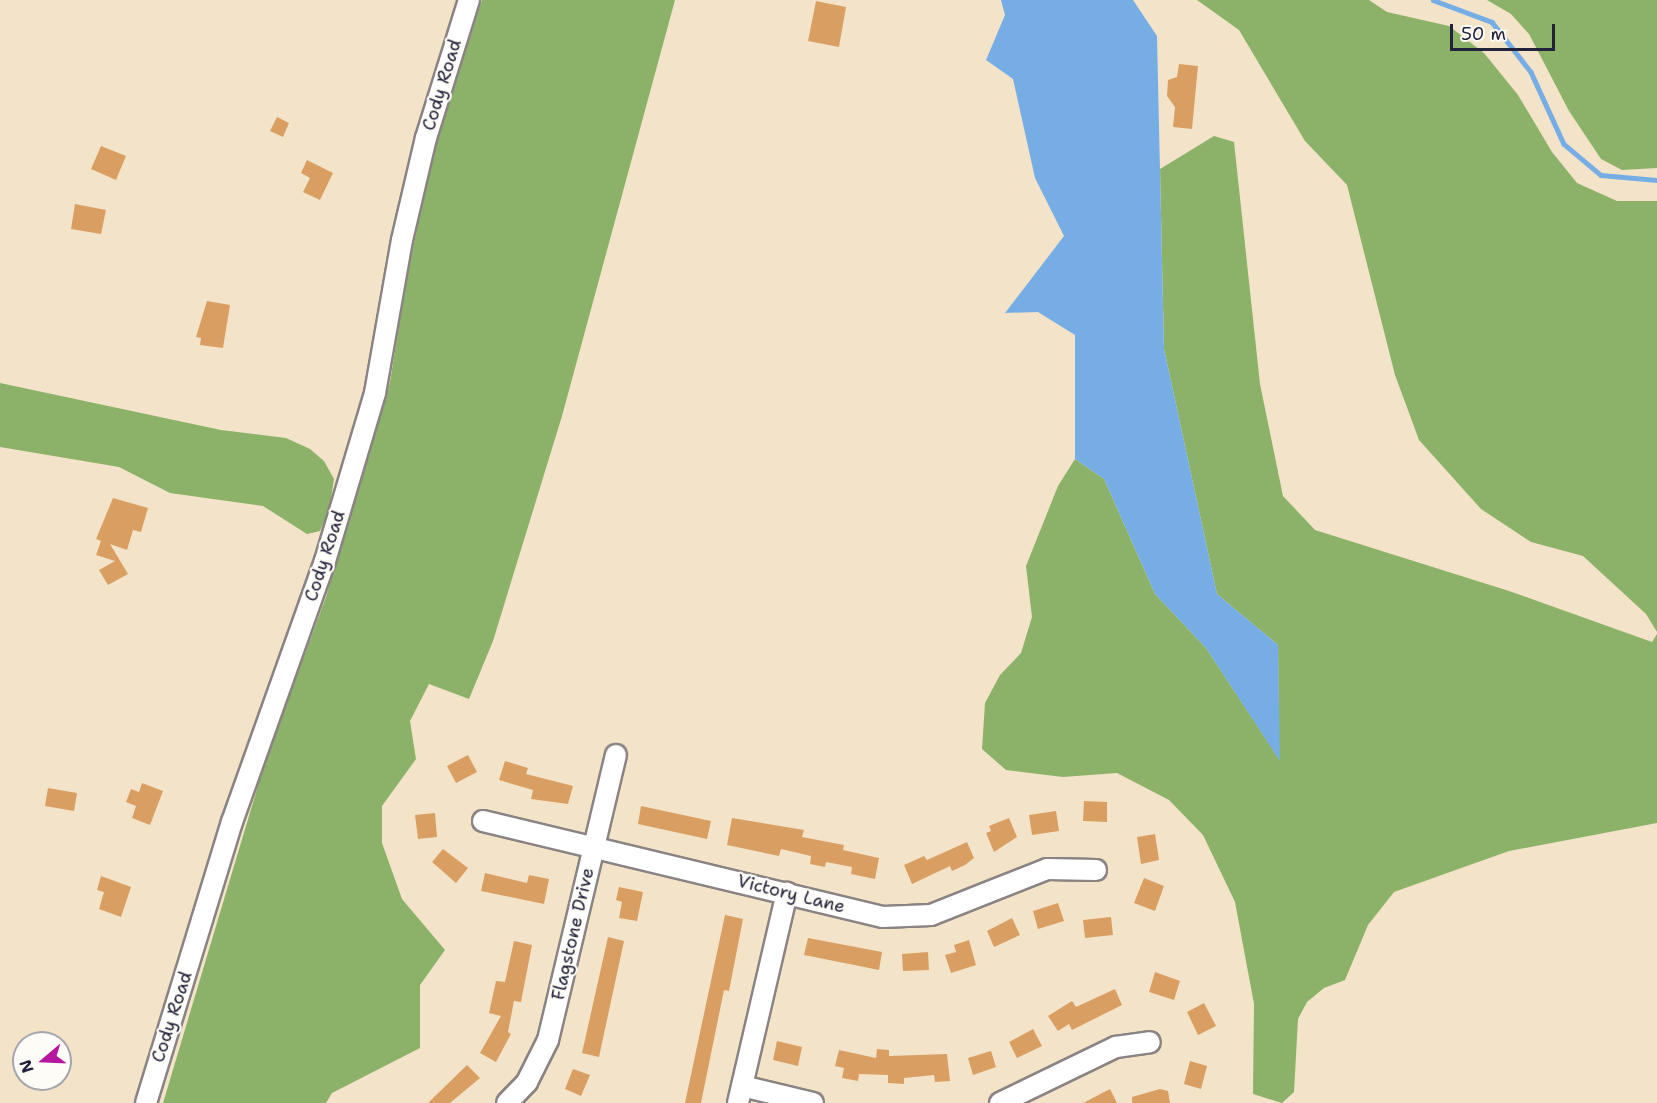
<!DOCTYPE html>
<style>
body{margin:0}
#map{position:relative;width:1657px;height:1103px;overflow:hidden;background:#f3e4c9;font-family:"Shantell Sans",sans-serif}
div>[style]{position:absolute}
.forest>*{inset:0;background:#8bb268}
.water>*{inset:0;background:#76ade5}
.stream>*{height:4.5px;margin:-2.25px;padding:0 2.25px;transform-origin:2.25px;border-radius:2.25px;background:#76ade5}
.building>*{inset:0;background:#d99f62}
.roads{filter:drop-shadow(2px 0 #8a8382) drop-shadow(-2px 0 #8a8382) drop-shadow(0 2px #8a8382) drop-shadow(0 -2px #8a8382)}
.minor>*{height:20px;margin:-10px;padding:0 10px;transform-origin:10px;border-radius:10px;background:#fff}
span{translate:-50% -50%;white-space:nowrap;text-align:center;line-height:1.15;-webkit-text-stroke:4.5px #fdfcf7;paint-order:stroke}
.street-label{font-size:18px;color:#22223b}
.north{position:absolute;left:12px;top:1031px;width:60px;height:60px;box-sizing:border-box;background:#fdfcf7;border:2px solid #a5a5ac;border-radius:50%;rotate:251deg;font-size:16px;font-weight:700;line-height:24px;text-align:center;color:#22223b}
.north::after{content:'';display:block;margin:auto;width:21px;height:27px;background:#b5179e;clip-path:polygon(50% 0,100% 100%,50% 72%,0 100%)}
.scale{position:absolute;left:1450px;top:24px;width:105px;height:27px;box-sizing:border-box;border:3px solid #22223b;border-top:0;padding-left:8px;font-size:18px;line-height:21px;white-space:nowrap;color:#22223b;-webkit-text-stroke:4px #fdfcf7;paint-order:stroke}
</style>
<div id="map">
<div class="forest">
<div style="clip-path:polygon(482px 0,675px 0,562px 416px,493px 641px,469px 699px,429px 684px,410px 721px,416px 759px,382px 806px,382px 843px,402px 899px,445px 950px,420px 985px,420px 1048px,332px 1093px,326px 1103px,163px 1103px,266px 759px,326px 597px,390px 382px,408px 270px,435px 147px)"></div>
<div style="clip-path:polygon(1197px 0,1369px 0,1387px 12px,1449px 26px,1484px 53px,1518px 95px,1552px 152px,1577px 183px,1617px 201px,1657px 201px,1657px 632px,1646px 614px,1583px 556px,1531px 542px,1481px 509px,1419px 440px,1395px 375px,1347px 185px,1305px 141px,1239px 30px)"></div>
<div style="clip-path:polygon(1487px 0,1657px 0,1657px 168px,1622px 170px,1601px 159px,1569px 111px,1529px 34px,1511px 14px)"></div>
<div style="clip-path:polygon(1214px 136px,1234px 142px,1260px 384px,1283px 496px,1315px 530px,1509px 591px,1652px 642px,1657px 634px,1657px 823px,1509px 851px,1394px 892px,1368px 925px,1345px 980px,1324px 988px,1307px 1002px,1298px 1019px,1294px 1092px,1282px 1103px,1253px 1094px,1254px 1004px,1235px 902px,1203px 835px,1169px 800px,1117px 773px,1063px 777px,1006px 770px,982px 749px,985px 703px,1000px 675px,1021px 653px,1032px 617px,1026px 566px,1058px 486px,1075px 459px,1104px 479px,1155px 594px,1206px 648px,1279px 759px,1278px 645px,1217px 594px,1164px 349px,1160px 169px)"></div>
<div style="clip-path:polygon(0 383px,221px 430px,286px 438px,310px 449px,324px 461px,334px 479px,329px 511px,320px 531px,307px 534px,263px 506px,170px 493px,119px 467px,0 447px)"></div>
</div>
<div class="water">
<div style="clip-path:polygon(1001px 0,1133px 0,1157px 36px,1164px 349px,1217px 594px,1278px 645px,1280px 761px,1206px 648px,1155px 594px,1104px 479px,1075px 459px,1075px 335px,1038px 312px,1005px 313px,1064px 236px,1035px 178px,1013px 79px,986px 60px,1005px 15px)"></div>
</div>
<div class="stream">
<div style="left:1433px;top:0;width:63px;rotate:20.4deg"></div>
<div style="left:1492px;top:22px;width:63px;rotate:52deg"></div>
<div style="left:1531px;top:72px;width:79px;rotate:65.4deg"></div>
<div style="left:1564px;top:144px;width:48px;rotate:40deg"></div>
<div style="left:1601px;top:175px;width:56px;rotate:5.1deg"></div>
</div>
<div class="building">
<div style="clip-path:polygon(816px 1px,846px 7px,839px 47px,808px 41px)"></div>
<div style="clip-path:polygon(1179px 64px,1198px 66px,1192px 129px,1173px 127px,1175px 107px,1167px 96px,1168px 80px,1177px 77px)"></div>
<div style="clip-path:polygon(277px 117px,289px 123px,283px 137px,270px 131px)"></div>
<div style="clip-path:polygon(101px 146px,126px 156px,116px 180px,91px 169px)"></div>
<div style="clip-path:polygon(307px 160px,333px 173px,320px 200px,303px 192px,310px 178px,301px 173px)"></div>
<div style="clip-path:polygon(75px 204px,106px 210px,101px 234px,71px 229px)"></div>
<div style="clip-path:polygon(207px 301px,230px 305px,223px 348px,200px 345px,201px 338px,196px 337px)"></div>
<div style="clip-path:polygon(113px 498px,148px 508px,141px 532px,133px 530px,127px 550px,110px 544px,128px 574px,108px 585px,99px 570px,115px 561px,96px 555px,101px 541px,96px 539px)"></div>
<div style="clip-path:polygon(468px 755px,477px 772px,456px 783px,447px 766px)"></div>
<div style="clip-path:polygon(505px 761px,528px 768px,526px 774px,573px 786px,568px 804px,531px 799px,533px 790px,499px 780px)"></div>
<div style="clip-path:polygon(142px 783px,163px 791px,150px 825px,132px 818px,136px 806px,126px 802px,131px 789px,139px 792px)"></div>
<div style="clip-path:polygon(48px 788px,77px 793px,74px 811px,45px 806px)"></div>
<div style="clip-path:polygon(1084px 801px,1107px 802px,1107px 822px,1083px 821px)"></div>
<div style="clip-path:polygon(641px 806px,711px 821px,707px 839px,638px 824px)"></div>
<div style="clip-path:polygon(1056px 811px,1059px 831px,1032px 835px,1029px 815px)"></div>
<div style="clip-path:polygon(435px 813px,437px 837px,418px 839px,415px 815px)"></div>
<div style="clip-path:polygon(732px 818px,804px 830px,802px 837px,844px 845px,843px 850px,879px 858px,875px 879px,851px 874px,852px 867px,826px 862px,825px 867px,810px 864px,811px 856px,781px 849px,779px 856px,727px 845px)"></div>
<div style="clip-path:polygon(1009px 818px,1017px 837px,994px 852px,986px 833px,991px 831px,989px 826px)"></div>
<div style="clip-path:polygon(1155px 834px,1159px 860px,1141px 864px,1137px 837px)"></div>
<div style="clip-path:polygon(967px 842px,974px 858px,965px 865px,952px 871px,950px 866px,912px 884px,904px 865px,924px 856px,927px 860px)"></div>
<div style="clip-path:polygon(443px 849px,468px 868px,456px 883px,432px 862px)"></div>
<div style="clip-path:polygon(485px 873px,527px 883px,529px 875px,549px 879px,544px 904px,481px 891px)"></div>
<div style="clip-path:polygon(101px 876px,131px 887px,121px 917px,99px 909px,104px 892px,97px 890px)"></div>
<div style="clip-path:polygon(1144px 878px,1164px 886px,1155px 911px,1134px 903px)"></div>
<div style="clip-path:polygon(619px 887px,643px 892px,637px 921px,619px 918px,622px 902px,616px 900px)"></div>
<div style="clip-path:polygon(1058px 903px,1064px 921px,1038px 929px,1033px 911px)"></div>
<div style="clip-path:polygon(725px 915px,743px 919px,729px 991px,724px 990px,701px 1103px,685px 1103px)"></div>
<div style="clip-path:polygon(1111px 917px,1113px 935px,1085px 938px,1083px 920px)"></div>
<div style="clip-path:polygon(1012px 918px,1020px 935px,994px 947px,987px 931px)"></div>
<div style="clip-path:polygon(608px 937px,624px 941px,599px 1057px,582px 1053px)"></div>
<div style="clip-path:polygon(808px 938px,882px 952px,879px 970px,804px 955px)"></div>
<div style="clip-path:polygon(969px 940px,976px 965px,951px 973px,945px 955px,956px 952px,954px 945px)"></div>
<div style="clip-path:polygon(514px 941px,532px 945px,521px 1002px,514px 1001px,508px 1032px,511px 1034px,496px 1062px,480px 1053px,501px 1016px,489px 1013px,496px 981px,505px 982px)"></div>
<div style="clip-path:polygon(928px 952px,929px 970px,903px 971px,902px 954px)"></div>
<div style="clip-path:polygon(1155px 972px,1180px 981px,1174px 1000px,1149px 992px)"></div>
<div style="clip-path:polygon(1115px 989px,1122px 1005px,1072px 1030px,1069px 1024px,1058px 1031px,1048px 1016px,1072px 1001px,1076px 1007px)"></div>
<div style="clip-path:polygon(1204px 1003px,1216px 1026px,1198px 1035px,1187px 1012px)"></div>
<div style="clip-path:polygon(1033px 1029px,1042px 1046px,1017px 1058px,1009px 1042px)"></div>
<div style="clip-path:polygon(777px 1041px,802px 1047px,798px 1066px,773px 1060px)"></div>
<div style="clip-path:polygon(877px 1049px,889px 1050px,889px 1056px,947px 1054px,950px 1081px,935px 1082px,934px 1075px,904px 1078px,904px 1084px,888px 1083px,888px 1075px,859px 1074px,858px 1081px,842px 1078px,844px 1068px,835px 1066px,839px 1050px,876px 1058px)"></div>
<div style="clip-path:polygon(991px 1051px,996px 1067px,973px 1075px,968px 1058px)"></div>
<div style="clip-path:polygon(1190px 1061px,1207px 1066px,1201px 1089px,1184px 1084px)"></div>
<div style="clip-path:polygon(467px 1065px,480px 1078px,450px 1103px,428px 1103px)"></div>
<div style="clip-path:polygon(573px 1069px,590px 1075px,581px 1096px,565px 1089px)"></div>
<div style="clip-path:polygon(1110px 1089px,1117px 1103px,1083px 1103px)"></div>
<div style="clip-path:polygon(1160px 1089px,1168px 1091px,1170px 1103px,1132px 1103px,1132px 1097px)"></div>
</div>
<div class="roads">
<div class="minor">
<div style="left:483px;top:821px;width:411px;rotate:13.5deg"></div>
<div style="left:883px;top:917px;width:48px;rotate:-2.4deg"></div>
<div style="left:931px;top:915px;width:125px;rotate:-21.6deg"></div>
<div style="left:1047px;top:869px;width:49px;rotate:1.2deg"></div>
<div style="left:742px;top:1086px;width:73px;rotate:13.5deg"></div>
<div style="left:146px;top:1103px;width:294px;rotate:-73deg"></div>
<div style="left:232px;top:822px;width:277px;rotate:-70.4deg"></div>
<div style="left:325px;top:561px;width:175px;rotate:-73.4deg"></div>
<div style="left:375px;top:393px;width:155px;rotate:-80deg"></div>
<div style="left:402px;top:240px;width:105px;rotate:-76.8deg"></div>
<div style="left:426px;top:138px;width:145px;rotate:-72.7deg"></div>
<div style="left:507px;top:1103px;width:29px;rotate:-46deg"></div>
<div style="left:527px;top:1082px;width:47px;rotate:-63.4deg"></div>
<div style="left:548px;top:1040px;width:293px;rotate:-76.6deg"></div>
<div style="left:738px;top:1103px;width:216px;rotate:-76.9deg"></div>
<div style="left:1000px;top:1103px;width:129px;rotate:-25.8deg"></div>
<div style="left:1116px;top:1047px;width:34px;rotate:-8deg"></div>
</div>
</div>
<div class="street-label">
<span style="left:442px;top:85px;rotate:-73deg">Cody Road</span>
<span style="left:325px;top:556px;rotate:-72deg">Cody Road</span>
<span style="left:791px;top:894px;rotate:14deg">Victory Lane</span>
<span style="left:573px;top:934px;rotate:-77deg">Flagstone Drive</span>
<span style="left:172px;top:1017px;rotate:-72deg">Cody Road</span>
</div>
<div class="north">N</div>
<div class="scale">50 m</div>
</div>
